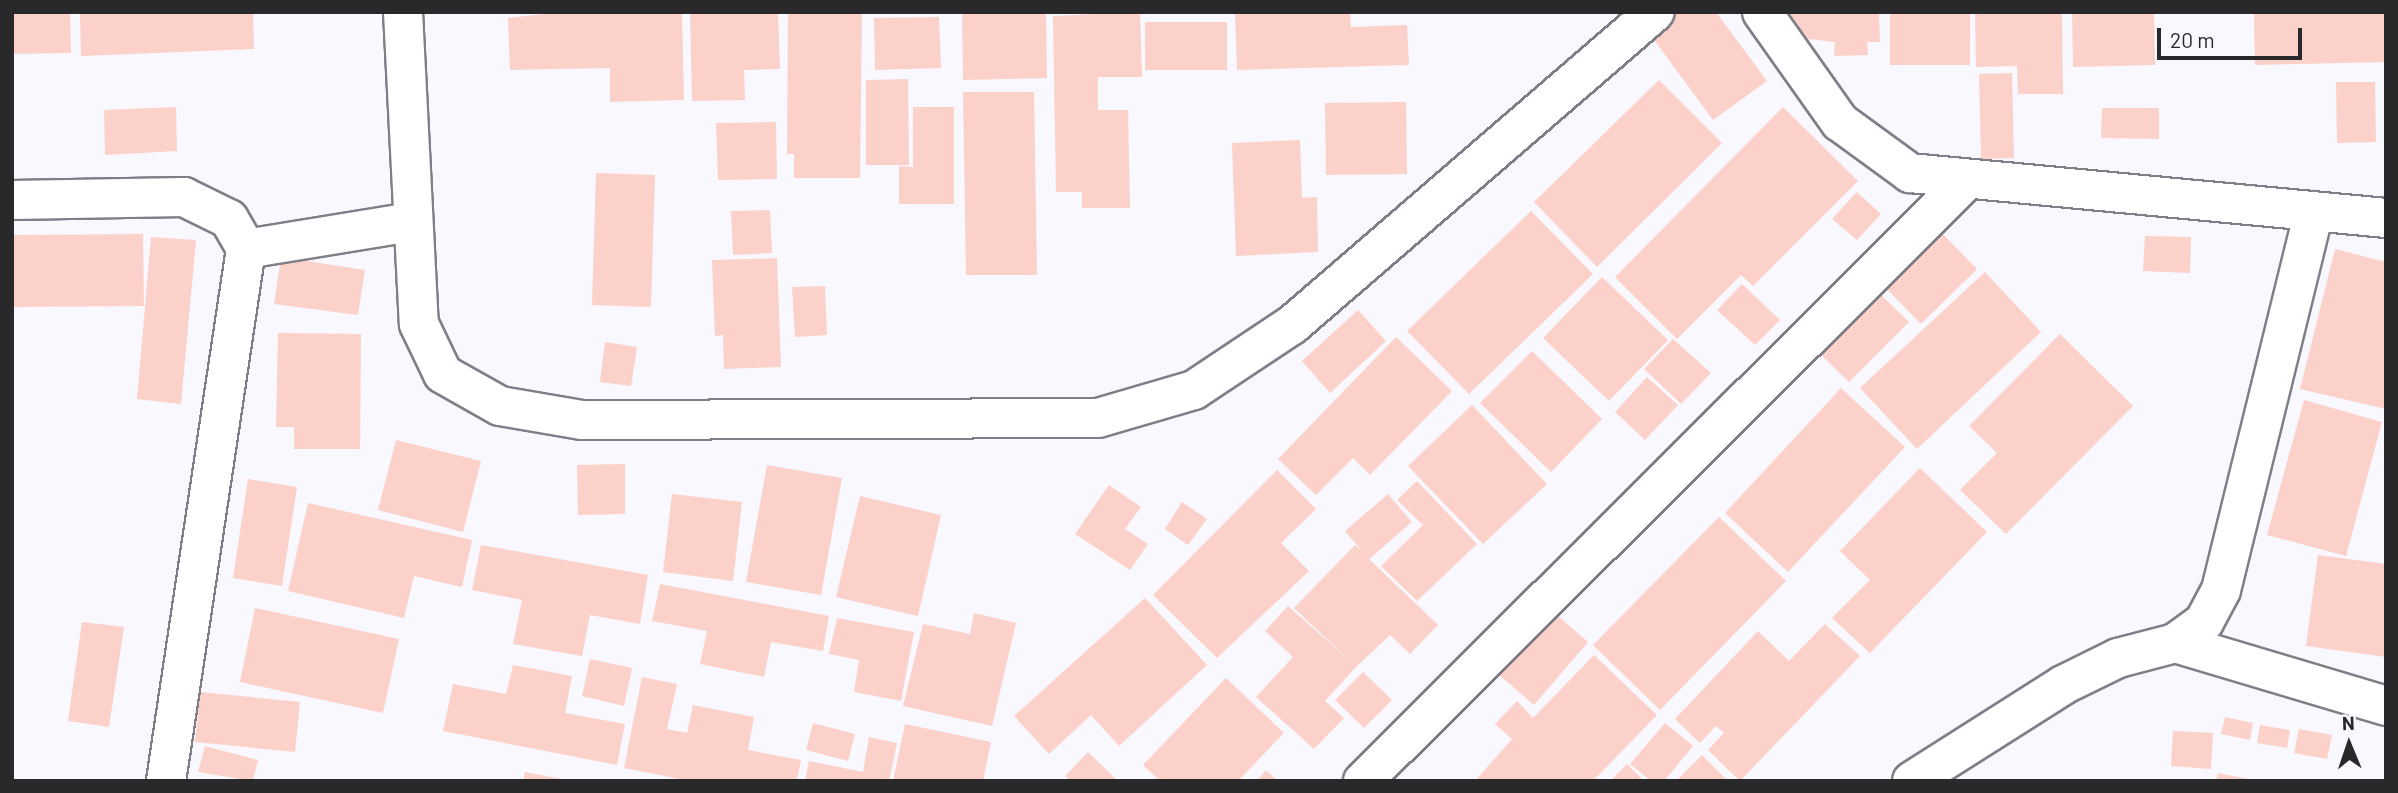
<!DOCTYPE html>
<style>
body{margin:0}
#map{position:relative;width:2398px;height:793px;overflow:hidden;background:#f8f8fe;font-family:Barlow,sans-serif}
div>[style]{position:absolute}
.building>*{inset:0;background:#fbd1c9}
.roads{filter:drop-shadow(2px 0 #807f88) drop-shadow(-2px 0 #807f88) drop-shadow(0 2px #807f88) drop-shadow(0 -2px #807f88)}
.street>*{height:38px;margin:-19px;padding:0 19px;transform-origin:19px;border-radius:19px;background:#fff}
span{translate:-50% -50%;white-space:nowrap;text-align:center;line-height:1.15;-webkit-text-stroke:7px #f8f8fe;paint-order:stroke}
.frame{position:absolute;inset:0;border:14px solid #29292c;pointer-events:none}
.north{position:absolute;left:2314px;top:709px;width:70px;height:70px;-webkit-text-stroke:5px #f8f8fe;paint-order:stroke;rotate:358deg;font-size:19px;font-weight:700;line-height:28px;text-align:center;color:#29292c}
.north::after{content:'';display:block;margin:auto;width:24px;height:32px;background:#29292c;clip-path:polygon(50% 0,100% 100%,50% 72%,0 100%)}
.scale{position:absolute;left:2157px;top:28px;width:145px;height:32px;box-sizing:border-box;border:4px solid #29292c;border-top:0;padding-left:9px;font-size:21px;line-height:24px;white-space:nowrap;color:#29292c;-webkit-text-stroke:5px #f8f8fe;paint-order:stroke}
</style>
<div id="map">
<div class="building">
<div style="clip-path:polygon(12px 12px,70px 12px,71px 53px,12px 54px)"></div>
<div style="clip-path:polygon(93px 12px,253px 12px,254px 49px,81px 56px,80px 13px)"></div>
<div style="clip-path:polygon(562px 12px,682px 14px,684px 100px,610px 102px,610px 68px,510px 70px,508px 18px)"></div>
<div style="clip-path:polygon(690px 12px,778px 12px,780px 69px,744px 70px,745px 100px,692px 101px)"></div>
<div style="clip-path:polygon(788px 12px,862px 12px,860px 178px,794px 178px,794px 154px,787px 154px)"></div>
<div style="clip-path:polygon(962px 12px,1046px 12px,1047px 78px,963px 80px)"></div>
<div style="clip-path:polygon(1140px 12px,1142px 77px,1098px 77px,1098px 110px,1128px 110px,1130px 208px,1082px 208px,1082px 192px,1056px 192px,1053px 16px)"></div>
<div style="clip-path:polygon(1235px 12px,1350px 12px,1351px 27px,1407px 25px,1409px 65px,1237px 70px)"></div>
<div style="clip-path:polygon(1678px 12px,1716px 12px,1767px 81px,1713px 120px,1649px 33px)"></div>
<div style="clip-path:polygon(1782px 12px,1879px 12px,1880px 42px,1867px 42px,1868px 55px,1834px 56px,1835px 42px,1791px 37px,1791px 18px)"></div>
<div style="clip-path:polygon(1890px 12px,1970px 12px,1970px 65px,1890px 65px)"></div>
<div style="clip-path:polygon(1975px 12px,2062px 12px,2063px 94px,2018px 94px,2017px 66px,1976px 67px)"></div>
<div style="clip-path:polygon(2072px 12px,2154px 12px,2155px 65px,2073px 67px)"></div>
<div style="clip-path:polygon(2386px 12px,2386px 62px,2255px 65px,2254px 14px)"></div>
<div style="clip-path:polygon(939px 17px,941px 68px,875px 70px,874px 18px)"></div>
<div style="clip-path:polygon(1145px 22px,1227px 22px,1227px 70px,1145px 70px)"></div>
<div style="clip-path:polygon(2012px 73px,2014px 158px,1981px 159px,1979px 74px)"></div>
<div style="clip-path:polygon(908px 79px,909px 165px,866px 165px,866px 80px)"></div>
<div style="clip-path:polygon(1659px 80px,1722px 143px,1597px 267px,1534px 202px)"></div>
<div style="clip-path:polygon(2336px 82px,2375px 82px,2376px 142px,2337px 143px)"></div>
<div style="clip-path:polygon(963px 92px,1034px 92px,1037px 275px,966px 275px)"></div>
<div style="clip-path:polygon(1406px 102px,1407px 174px,1326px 175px,1325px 103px)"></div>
<div style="clip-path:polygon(176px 107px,177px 151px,105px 155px,104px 110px)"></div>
<div style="clip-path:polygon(913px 107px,954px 107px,954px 204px,899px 204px,899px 166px,913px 167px)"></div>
<div style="clip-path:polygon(1783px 107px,1858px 181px,1753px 286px,1741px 275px,1677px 339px,1615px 277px)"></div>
<div style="clip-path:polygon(2102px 108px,2159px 108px,2159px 139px,2101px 138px)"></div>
<div style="clip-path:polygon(776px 122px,777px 179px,718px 180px,716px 123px)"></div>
<div style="clip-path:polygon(1300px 140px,1302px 198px,1317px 197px,1318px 252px,1236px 256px,1232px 143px)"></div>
<div style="clip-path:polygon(596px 173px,655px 175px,651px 307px,592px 305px)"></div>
<div style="clip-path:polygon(1857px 192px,1881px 214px,1857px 240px,1832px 219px)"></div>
<div style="clip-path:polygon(770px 210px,772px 253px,733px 255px,731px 211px)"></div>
<div style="clip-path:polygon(1531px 211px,1593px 274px,1469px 394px,1407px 331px)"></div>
<div style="clip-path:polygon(1940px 231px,1977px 269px,1921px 324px,1884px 286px)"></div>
<div style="clip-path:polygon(143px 234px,144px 306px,12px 307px,12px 235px)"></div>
<div style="clip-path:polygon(2145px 236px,2191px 237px,2190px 273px,2143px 271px)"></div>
<div style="clip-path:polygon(151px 237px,196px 240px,181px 404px,137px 399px)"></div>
<div style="clip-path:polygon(2335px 249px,2386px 262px,2386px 409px,2300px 389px)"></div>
<div style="clip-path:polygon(281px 257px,365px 270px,358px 315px,274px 304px)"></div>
<div style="clip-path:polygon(777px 258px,781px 367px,724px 369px,723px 335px,715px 336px,712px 260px)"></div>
<div style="clip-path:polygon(1985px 272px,2041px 332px,1917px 449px,1860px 388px)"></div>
<div style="clip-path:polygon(1602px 277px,1668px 340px,1609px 401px,1543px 338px)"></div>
<div style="clip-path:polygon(1742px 284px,1780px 320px,1755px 345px,1717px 310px)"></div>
<div style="clip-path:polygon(825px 286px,827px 335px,795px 337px,792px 287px)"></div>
<div style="clip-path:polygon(1877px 291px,1909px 322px,1849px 382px,1817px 351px)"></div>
<div style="clip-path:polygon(1358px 310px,1386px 341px,1330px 393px,1302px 361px)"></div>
<div style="clip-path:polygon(278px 333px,361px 334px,360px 449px,294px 449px,294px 427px,276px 427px)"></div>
<div style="clip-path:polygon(2060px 334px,2133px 406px,2006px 534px,1960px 490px,1997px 453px,1969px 426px)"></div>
<div style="clip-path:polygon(1396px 337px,1452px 391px,1370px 475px,1353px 458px,1316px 495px,1278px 459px)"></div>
<div style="clip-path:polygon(1673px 339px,1711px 373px,1681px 404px,1644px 369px)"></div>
<div style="clip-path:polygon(605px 342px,637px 347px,631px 386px,600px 382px)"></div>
<div style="clip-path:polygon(1532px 351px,1602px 419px,1551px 472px,1480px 403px)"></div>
<div style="clip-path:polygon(1647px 377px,1678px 405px,1645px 440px,1615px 412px)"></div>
<div style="clip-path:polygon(1841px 388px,1905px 447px,1788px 572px,1725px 513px)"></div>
<div style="clip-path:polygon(2304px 400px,2382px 422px,2346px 556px,2267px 535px)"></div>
<div style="clip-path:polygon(1472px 405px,1547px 484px,1483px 544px,1408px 466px)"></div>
<div style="clip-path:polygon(396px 440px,481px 461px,463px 532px,378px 510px)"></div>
<div style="clip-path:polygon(625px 464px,625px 514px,578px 515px,577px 465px)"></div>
<div style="clip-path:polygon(767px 465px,842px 478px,821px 595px,746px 582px)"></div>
<div style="clip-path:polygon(1920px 468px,1987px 532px,1870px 653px,1832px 618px,1870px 580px,1840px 551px)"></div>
<div style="clip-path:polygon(1277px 470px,1316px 509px,1281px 543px,1309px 571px,1217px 658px,1153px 595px)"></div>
<div style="clip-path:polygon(248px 479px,297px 487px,282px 586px,233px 578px)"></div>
<div style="clip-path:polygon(1417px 481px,1477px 544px,1417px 601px,1381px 566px,1423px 525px,1397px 500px)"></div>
<div style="clip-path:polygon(1109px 485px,1141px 507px,1125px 529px,1148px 544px,1130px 570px,1075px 534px)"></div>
<div style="clip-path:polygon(672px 494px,742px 502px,733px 581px,663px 572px)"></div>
<div style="clip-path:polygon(1388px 494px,1412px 522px,1369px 559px,1438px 625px,1410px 654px,1390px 635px,1356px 667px,1325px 701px,1344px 718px,1314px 749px,1256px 697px,1293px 657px,1265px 631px,1288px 606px,1348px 659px,1294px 608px,1355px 545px,1363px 552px,1345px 531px)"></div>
<div style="clip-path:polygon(860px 496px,941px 515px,918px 616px,836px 597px)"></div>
<div style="clip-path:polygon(1182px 502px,1207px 519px,1188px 545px,1165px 529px)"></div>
<div style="clip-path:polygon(308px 503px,472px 540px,462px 587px,414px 576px,404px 618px,288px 591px)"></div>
<div style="clip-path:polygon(1719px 517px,1786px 581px,1660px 710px,1593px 645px)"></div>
<div style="clip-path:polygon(481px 545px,648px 575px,640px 624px,590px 615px,582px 656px,513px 644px,522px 600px,472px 590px)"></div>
<div style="clip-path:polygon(2318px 555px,2386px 564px,2386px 657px,2306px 646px)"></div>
<div style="clip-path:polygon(660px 584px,829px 616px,823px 651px,771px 642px,764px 677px,700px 664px,707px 631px,652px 621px)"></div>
<div style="clip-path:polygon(1145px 598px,1207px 665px,1119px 746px,1091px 715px,1049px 754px,1014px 716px)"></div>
<div style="clip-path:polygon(255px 608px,399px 639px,383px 713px,240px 682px)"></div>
<div style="clip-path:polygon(1552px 611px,1588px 642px,1534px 705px,1498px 674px)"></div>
<div style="clip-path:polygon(974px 613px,1016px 623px,992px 726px,903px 706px,923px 624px,970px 634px)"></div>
<div style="clip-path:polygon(837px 618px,914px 632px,901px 701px,854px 692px,859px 660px,829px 654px)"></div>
<div style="clip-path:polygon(82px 622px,124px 627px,109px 727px,68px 721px)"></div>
<div style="clip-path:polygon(1825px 624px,1860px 656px,1740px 781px,1708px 750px,1724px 733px,1716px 726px,1700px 743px,1675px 719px,1758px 631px,1789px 661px)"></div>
<div style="clip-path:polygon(1594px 655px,1657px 715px,1593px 781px,1475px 781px,1512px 739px,1495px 724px,1517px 701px,1533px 718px)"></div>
<div style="clip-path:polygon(590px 659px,632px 668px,624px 706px,582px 696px)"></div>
<div style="clip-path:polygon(513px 665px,572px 676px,565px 713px,625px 724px,617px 765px,443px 731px,453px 684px,506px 694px)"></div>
<div style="clip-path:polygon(1363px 672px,1392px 700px,1364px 728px,1335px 700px)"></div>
<div style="clip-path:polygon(642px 677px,677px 684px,667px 729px,687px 733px,693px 705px,754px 717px,748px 750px,801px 760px,797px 781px,689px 781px,624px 768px)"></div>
<div style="clip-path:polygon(1226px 678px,1284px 733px,1238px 781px,1160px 781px,1143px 765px)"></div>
<div style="clip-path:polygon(200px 692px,300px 702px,295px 752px,195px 742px)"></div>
<div style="clip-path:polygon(2225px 717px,2253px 723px,2250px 740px,2221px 734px)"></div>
<div style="clip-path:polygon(813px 723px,855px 734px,848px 761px,806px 750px)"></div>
<div style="clip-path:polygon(1665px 723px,1693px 746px,1664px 781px,1651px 781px,1630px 764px)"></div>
<div style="clip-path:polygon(905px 724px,991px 742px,983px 781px,893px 781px)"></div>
<div style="clip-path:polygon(2260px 725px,2290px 730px,2287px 748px,2257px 743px)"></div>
<div style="clip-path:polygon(2299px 729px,2332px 735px,2327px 759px,2294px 753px)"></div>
<div style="clip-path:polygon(2173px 731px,2213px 733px,2211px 769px,2171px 766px)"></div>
<div style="clip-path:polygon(869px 737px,897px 743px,889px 781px,805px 781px,809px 761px,863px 772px)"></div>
<div style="clip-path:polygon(205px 746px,258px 760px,253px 781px,198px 772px)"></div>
<div style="clip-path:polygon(1088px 752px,1118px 781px,1071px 781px,1065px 776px)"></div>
<div style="clip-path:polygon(1702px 755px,1728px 781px,1676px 781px)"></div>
<div style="clip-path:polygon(1627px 764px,1644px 781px,1610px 781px)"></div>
<div style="clip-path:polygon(1266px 770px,1278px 781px,1257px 781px)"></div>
<div style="clip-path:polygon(525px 772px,562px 779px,562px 781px,523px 781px)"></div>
<div style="clip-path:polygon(2218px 773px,2253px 780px,2253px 781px,2216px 781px)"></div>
</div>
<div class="roads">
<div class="street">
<div style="left:403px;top:12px;width:312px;rotate:87.1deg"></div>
<div style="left:419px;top:324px;width:55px;rotate:64.4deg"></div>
<div style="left:443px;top:374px;width:65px;rotate:29.3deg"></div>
<div style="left:500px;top:406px;width:83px;rotate:9.7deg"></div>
<div style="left:582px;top:420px;width:516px;rotate:-0.22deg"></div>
<div style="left:1098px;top:418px;width:100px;rotate:-16.3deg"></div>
<div style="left:1194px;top:390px;width:118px;rotate:-33.6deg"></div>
<div style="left:1292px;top:325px;width:479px;rotate:-40.8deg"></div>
<div style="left:1762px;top:12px;width:135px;rotate:54.7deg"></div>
<div style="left:1840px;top:122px;width:87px;rotate:36.1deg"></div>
<div style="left:1910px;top:173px;width:478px;rotate:5.4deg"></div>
<div style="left:12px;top:200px;width:172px;rotate:-1deg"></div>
<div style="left:184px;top:197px;width:50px;rotate:26.1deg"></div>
<div style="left:229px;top:219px;width:34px;rotate:60deg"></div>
<div style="left:246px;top:249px;width:538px;rotate:98.55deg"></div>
<div style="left:246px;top:249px;width:167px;rotate:-9.3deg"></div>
<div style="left:2175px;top:643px;width:220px;rotate:16.6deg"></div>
<div style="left:1363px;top:781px;width:851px;rotate:-44.86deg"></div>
<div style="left:1912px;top:781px;width:179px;rotate:-32.4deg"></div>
<div style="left:2063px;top:685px;width:61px;rotate:-26.1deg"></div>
<div style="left:2118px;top:658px;width:59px;rotate:-14.7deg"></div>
<div style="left:2175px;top:643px;width:36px;rotate:-36deg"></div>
<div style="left:2204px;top:622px;width:36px;rotate:-62deg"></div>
<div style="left:2221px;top:590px;width:390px;rotate:-76.2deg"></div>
</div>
</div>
<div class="frame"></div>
<div class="north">N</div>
<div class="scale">20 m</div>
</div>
